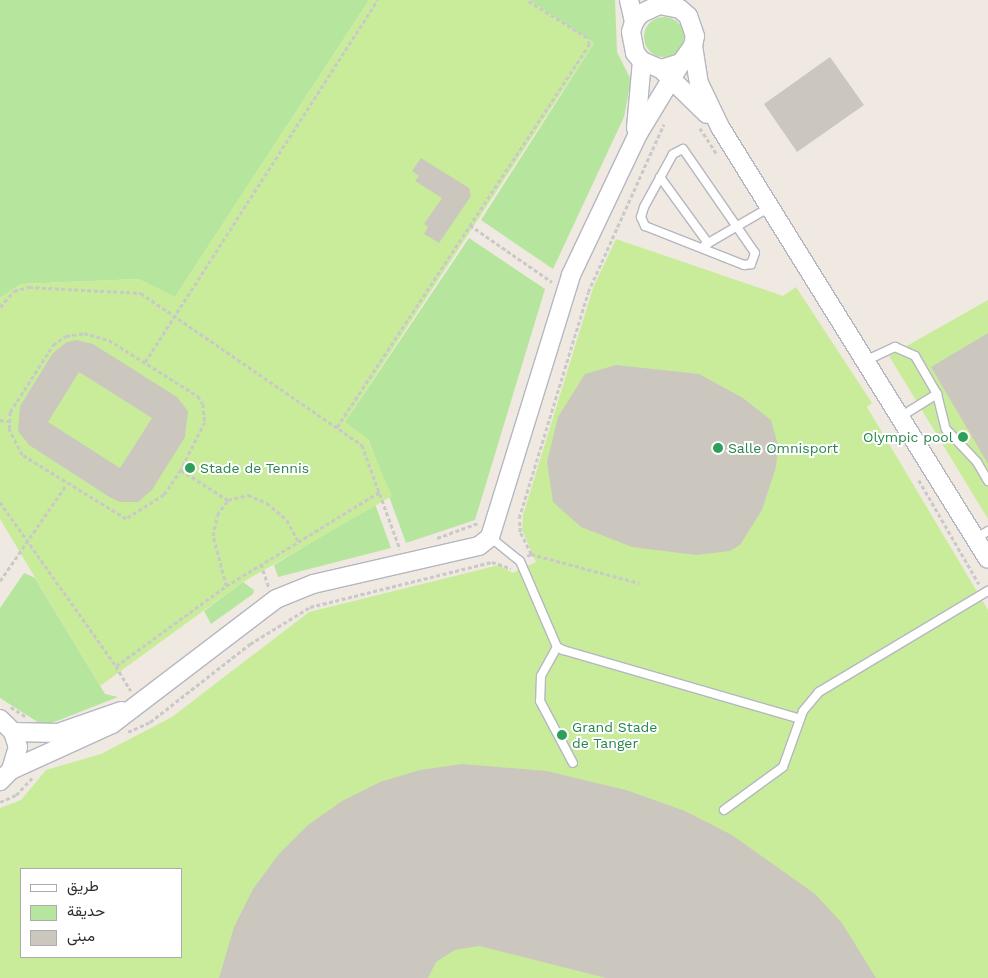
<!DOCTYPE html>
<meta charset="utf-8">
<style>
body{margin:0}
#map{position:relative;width:988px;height:978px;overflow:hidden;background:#efe9e1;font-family:"Work Sans",Vazirmatn,sans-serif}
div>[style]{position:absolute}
.green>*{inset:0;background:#b6e59e}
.round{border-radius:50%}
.pitch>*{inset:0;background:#c9ec9a}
.building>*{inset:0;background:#cbc7bf}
.path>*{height:2.5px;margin-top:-1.25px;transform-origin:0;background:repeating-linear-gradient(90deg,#c9c9c9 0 4px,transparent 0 6.5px)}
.roads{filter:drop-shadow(1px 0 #b4b7c1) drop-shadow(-1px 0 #b4b7c1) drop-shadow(0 1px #b4b7c1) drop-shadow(0 -1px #b4b7c1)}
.service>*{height:8px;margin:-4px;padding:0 4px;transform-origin:4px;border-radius:4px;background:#fff}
.tertiary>*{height:18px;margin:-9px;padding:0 9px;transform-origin:9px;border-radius:9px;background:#fff}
.dots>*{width:14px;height:14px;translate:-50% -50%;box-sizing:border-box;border:2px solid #fff;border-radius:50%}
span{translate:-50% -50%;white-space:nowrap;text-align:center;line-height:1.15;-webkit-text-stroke:4px #fff;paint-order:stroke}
.leisure-label{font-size:14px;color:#27864d}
.right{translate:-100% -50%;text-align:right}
.left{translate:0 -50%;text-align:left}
.legend{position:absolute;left:20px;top:868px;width:162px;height:90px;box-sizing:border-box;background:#fff;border:1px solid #ababab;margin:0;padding:6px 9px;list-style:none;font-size:15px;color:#2e2e2e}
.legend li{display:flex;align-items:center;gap:10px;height:25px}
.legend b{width:25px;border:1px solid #ababab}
</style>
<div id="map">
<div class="green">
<div style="clip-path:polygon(0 0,369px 0,175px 297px,138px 279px,21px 284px,0 298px)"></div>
<div style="clip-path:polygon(529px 0,615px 0,617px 52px,631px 80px,624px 117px,553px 269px,481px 220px,594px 43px)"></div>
<div class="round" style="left:644px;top:17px;width:40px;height:40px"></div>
<div style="clip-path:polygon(469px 238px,545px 289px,475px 520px,406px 543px,369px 441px,345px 422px)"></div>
<div style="clip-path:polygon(375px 504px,391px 548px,278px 577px,274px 565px)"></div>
<div style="clip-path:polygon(24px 573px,35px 578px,105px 694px,118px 697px,44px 726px,0 698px,0 608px)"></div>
<div style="clip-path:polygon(243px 582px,254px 590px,253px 594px,211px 624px,204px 611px)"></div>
</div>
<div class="pitch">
<div style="clip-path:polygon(369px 0,529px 0,594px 43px,345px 422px,367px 438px,392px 496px,243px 582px,100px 686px,0 519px,0 298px,21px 284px,138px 279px,175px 297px)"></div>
<div style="clip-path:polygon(evenodd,616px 239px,783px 296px,796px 287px,872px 403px,867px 407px,988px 610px,988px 978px,0 978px,0 808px,21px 800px,46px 770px,101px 754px,172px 717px,309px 612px,499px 565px,513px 573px,536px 562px,522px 530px,523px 515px,593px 288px,616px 239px,21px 869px,181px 869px,181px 957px,21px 957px,21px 869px)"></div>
<div style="clip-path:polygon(988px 300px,988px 519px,889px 356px)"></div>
</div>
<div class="building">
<div style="clip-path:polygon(830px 57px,864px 105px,797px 152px,764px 104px)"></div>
<div style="clip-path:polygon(421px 158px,469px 188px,471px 196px,439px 243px,424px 234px,428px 227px,424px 224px,442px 198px,415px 181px,419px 176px,412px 171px)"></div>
<div style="clip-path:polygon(988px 333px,988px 464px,931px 367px)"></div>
<div style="clip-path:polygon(evenodd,76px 340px,93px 344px,177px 397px,188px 411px,185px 437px,152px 490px,138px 502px,120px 502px,111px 498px,29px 445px,18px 431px,20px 406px,53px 353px,67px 342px,76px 340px,79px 372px,152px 418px,120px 468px,48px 422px,79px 372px)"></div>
<div style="clip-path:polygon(616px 365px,699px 374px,743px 398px,771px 420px,778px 445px,776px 467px,762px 510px,740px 545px,730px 551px,696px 555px,632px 547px,581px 527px,553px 502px,547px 462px,558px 417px,585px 374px)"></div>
<div style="clip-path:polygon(462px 764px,546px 771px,626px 790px,685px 811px,732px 835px,815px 894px,842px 923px,876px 978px,606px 978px,479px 946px,455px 950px,436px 962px,428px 978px,219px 978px,234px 927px,253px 889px,278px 855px,308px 825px,342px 801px,380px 782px,420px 770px)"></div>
</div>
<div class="path">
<div style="left:700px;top:128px;width:30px;rotate:57deg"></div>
<div style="left:470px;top:225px;width:100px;rotate:34.8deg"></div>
<div style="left:0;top:307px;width:21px;rotate:-49deg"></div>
<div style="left:14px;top:291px;width:16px;rotate:-15deg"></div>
<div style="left:29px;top:287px;width:112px;rotate:3.1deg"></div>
<div style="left:141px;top:293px;width:268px;rotate:34.5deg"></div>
<div style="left:362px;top:445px;width:111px;rotate:69.9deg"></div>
<div style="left:84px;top:333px;width:26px;rotate:16deg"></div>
<div style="left:109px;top:340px;width:105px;rotate:32.2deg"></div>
<div style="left:198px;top:396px;width:9px;rotate:58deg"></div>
<div style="left:203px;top:404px;width:18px;rotate:84deg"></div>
<div style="left:205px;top:422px;width:54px;rotate:116.6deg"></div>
<div style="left:181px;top:470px;width:30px;rotate:124deg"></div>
<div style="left:164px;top:495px;width:45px;rotate:147.7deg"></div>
<div style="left:126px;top:519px;width:122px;rotate:-148.4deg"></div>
<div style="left:22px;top:455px;width:29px;rotate:-117deg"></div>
<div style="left:9px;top:429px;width:17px;rotate:-87deg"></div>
<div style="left:10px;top:412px;width:80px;rotate:-57.3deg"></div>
<div style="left:53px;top:345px;width:16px;rotate:-35deg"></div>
<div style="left:66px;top:336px;width:18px;rotate:-9deg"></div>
<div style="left:145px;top:362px;width:430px;rotate:-57.3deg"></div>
<div style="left:0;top:420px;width:8px;rotate:7deg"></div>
<div style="left:337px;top:427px;width:458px;rotate:-56.6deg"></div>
<div style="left:589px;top:45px;width:7px;rotate:-106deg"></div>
<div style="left:587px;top:38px;width:72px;rotate:-148.1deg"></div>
<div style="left:181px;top:470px;width:56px;rotate:32.6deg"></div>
<div style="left:919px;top:480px;width:120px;rotate:60deg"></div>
<div style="left:0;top:502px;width:201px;rotate:54.7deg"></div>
<div style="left:116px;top:666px;width:136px;rotate:-36deg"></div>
<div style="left:226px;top:586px;width:182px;rotate:-31.5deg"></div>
<div style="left:437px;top:538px;width:44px;rotate:-20.1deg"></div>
<div style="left:531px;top:554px;width:112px;rotate:15deg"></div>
<div style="left:527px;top:556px;width:4px;rotate:-27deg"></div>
<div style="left:531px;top:554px;width:25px;rotate:-117deg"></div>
<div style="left:520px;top:532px;width:14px;rotate:-94deg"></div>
<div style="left:519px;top:518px;width:236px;rotate:-73deg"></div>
<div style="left:588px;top:292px;width:184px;rotate:-65.7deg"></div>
<div style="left:261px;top:564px;width:24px;rotate:71deg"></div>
<div style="left:0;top:581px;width:116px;rotate:-55.5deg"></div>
<div style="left:226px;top:586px;width:52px;rotate:-104.6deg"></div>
<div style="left:213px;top:536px;width:21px;rotate:-79deg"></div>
<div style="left:217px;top:515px;width:19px;rotate:-54deg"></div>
<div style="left:228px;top:500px;width:21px;rotate:-14deg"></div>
<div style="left:248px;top:495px;width:21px;rotate:23deg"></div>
<div style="left:267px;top:503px;width:26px;rotate:40deg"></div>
<div style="left:287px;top:520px;width:24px;rotate:62deg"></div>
<div style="left:116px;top:666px;width:29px;rotate:59deg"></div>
<div style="left:11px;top:707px;width:17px;rotate:33deg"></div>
<div style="left:128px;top:732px;width:24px;rotate:-24deg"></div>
<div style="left:150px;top:722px;width:127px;rotate:-38deg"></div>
<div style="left:250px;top:644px;width:70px;rotate:-31.7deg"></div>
<div style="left:310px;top:607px;width:187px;rotate:-13.9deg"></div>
<div style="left:492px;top:562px;width:20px;rotate:18deg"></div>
<div style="left:0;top:802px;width:17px;rotate:-24deg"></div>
<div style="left:16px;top:795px;width:26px;rotate:-47deg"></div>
</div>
<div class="roads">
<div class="service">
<div style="left:683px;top:149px;width:126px;rotate:55.3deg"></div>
<div style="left:755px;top:253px;width:12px;rotate:110deg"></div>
<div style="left:751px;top:264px;width:7px;rotate:172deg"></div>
<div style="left:744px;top:265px;width:106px;rotate:-158.5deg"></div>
<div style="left:645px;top:226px;width:10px;rotate:-114deg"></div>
<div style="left:641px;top:217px;width:10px;rotate:-73deg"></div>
<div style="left:644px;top:207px;width:60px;rotate:-61.3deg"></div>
<div style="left:673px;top:154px;width:11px;rotate:-27deg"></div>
<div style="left:660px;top:177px;width:82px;rotate:54deg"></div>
<div style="left:705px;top:245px;width:75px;rotate:-30.3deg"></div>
<div style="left:867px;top:360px;width:31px;rotate:-25deg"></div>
<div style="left:895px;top:347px;width:22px;rotate:24deg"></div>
<div style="left:915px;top:356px;width:44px;rotate:59.9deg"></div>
<div style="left:937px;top:394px;width:36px;rotate:76deg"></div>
<div style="left:946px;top:429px;width:45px;rotate:46.8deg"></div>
<div style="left:977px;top:462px;width:22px;rotate:60deg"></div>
<div style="left:900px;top:417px;width:44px;rotate:-31.9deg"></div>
<div style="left:490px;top:537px;width:38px;rotate:39deg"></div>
<div style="left:520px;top:561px;width:94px;rotate:66.7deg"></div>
<div style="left:557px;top:647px;width:7px;rotate:27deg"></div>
<div style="left:563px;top:650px;width:247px;rotate:16.2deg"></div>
<div style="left:975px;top:539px;width:15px;rotate:-32deg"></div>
<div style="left:557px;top:647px;width:33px;rotate:119deg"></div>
<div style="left:541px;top:676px;width:25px;rotate:92deg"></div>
<div style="left:540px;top:701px;width:70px;rotate:62deg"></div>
<div style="left:724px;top:810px;width:73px;rotate:-36.1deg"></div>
<div style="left:783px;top:767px;width:59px;rotate:-70.3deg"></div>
<div style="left:803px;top:711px;width:25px;rotate:-50deg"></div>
<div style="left:819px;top:692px;width:197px;rotate:-30.9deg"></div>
</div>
<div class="tertiary">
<div style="left:629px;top:0;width:23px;rotate:77deg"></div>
<div style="left:693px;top:46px;width:37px;rotate:81deg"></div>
<div style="left:699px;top:83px;width:49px;rotate:64.5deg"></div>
<div style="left:720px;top:127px;width:508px;rotate:58.19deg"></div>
<div style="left:661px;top:69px;width:21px;rotate:-17deg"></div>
<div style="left:681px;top:63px;width:21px;rotate:-55deg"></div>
<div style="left:693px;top:46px;width:10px;rotate:-79deg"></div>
<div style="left:695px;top:36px;width:21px;rotate:-109deg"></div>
<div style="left:688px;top:16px;width:11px;rotate:-139deg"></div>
<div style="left:680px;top:9px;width:21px;rotate:-169deg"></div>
<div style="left:659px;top:5px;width:21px;rotate:155deg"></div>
<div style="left:640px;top:14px;width:10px;rotate:127deg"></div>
<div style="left:634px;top:22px;width:10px;rotate:107deg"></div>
<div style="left:631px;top:32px;width:21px;rotate:79deg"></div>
<div style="left:635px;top:53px;width:11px;rotate:49deg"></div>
<div style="left:642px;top:61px;width:21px;rotate:23deg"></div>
<div style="left:661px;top:69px;width:64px;rotate:44.4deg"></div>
<div style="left:636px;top:128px;width:67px;rotate:-84.9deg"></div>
<div style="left:0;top:719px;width:18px;rotate:45deg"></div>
<div style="left:13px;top:732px;width:16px;rotate:72deg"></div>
<div style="left:18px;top:747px;width:24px;rotate:107deg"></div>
<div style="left:11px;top:770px;width:16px;rotate:135deg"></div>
<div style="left:13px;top:732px;width:45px;rotate:1.3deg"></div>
<div style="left:58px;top:733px;width:67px;rotate:-19.2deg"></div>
<div style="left:11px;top:770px;width:111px;rotate:-24.5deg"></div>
<div style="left:112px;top:724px;width:206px;rotate:-37.3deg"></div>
<div style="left:276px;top:599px;width:40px;rotate:-22deg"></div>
<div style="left:313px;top:584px;width:170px;rotate:-12.9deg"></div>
<div style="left:479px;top:546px;width:14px;rotate:-39deg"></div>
<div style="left:490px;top:537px;width:274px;rotate:-72.8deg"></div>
<div style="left:571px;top:275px;width:156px;rotate:-64.6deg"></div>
<div style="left:638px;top:134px;width:83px;rotate:-58.8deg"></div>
</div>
</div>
<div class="dots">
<div style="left:963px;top:437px;background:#2e9e5b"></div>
<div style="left:718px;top:448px;background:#2e9e5b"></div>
<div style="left:190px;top:468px;background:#2e9e5b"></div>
<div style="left:562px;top:735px;background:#2e9e5b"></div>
</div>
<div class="leisure-label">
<span class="right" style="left:953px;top:437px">Olympic pool</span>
<span class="left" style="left:728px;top:448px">Salle Omnisport</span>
<span class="left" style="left:200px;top:468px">Stade de Tennis</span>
<span class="left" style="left:572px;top:735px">Grand Stade<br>de Tanger</span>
</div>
<ul class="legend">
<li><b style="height:6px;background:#fff"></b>طريق</li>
<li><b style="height:14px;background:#b6e59e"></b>حديقة</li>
<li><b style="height:14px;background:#cbc7bf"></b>مبنى</li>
</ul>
</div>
